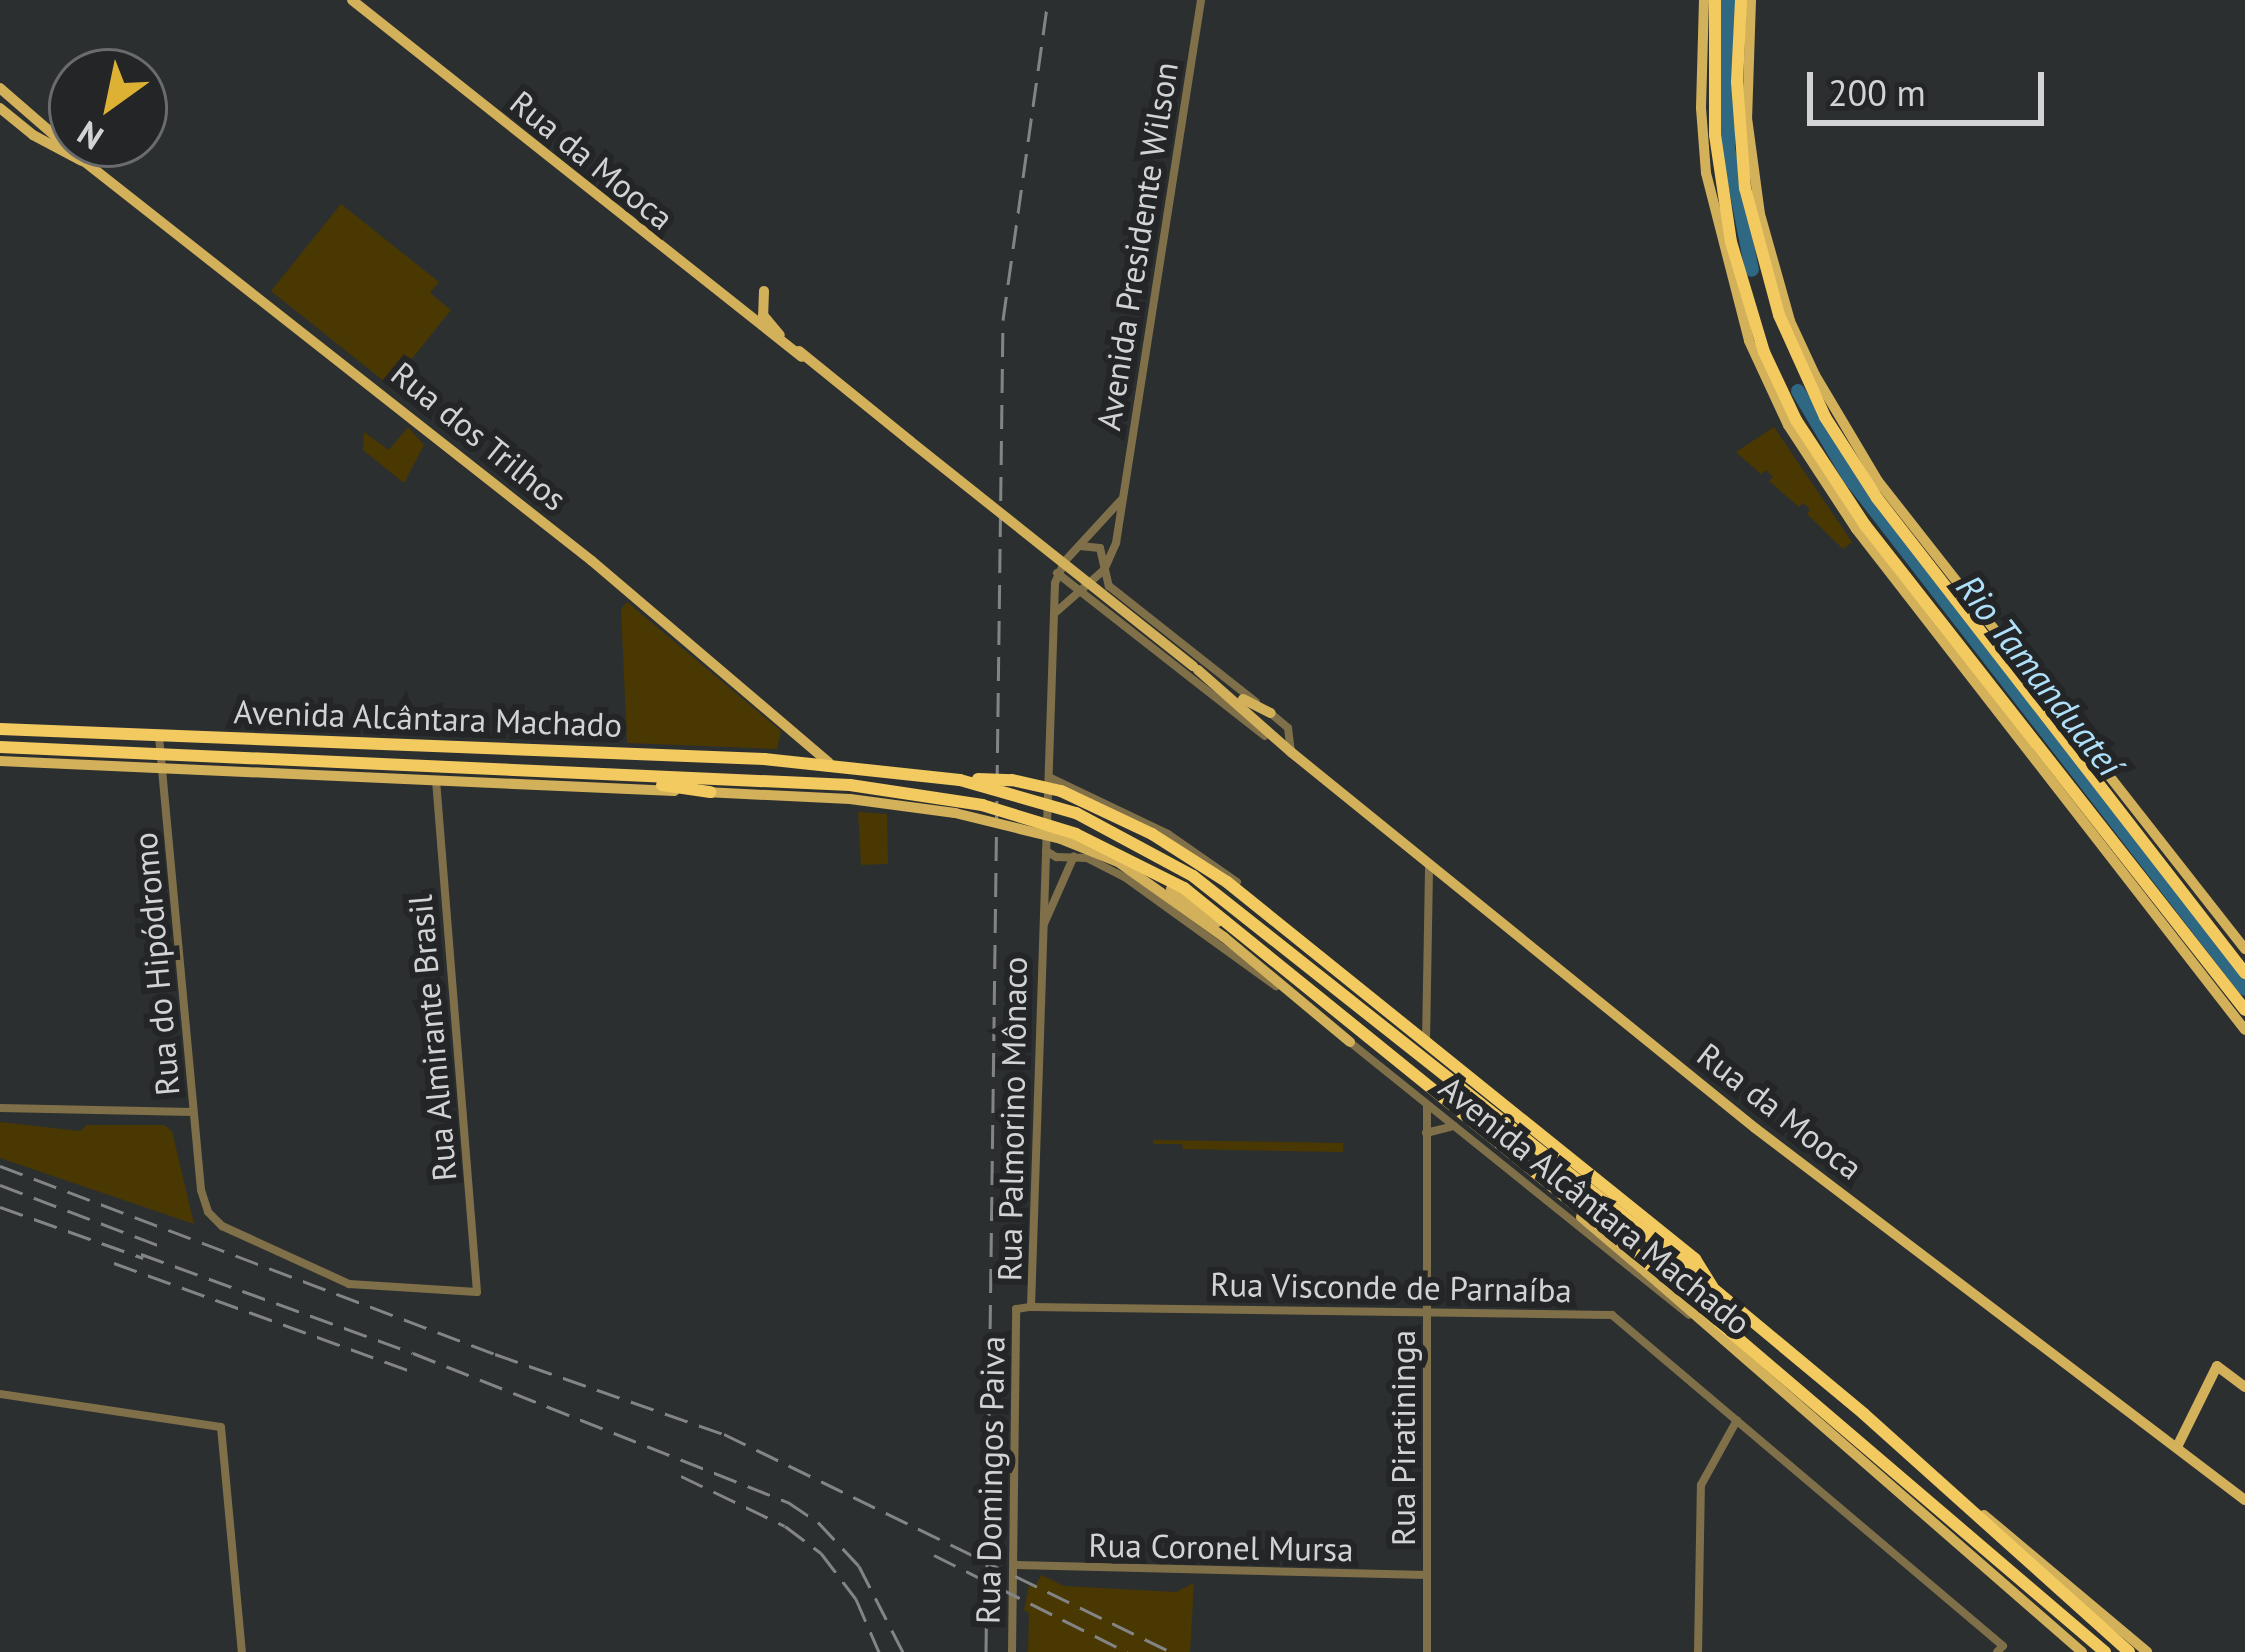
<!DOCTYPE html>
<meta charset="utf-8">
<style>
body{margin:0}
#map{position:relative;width:2245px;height:1652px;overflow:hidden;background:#2c2f30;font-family:"PT Sans",sans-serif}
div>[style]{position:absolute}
.green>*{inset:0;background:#4a3802}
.river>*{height:14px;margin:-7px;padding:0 7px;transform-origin:7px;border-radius:7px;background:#2f6882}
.minor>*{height:8px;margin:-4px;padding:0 4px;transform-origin:4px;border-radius:4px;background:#807049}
.major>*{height:10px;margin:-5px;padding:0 5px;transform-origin:5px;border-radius:5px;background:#d3b15a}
.highway>*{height:12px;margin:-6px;padding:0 6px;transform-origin:6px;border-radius:6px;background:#f3ca60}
.rail>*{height:3px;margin-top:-1.5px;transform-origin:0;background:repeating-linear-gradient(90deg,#828485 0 24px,transparent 0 36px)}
.major-bridge>*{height:10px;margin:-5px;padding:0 5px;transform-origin:5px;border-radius:5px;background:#d3b15a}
.highway-bridge>*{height:12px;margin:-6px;padding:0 6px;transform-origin:6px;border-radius:6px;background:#f3ca60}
span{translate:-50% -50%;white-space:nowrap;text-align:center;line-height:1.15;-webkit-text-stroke:12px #232527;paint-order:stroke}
.street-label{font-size:33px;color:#d1d3d4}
.water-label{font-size:36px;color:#afe0fa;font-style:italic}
.north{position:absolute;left:48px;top:48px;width:120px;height:120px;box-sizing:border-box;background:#232527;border:3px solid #696b6c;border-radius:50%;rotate:213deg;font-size:33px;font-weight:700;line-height:48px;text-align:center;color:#d1d3d4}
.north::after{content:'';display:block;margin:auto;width:42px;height:54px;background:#ddb133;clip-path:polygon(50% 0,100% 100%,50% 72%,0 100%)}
.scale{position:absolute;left:1807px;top:72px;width:237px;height:54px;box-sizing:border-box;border:6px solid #d1d3d4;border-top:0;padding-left:15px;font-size:36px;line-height:42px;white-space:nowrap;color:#d1d3d4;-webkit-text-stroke:9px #232527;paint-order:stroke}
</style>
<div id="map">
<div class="green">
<div style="clip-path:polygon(341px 204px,439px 282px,430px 293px,451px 310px,390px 386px,271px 291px)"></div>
<div style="clip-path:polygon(408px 427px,424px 445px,404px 483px,363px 450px,364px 432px,389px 450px)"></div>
<div style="clip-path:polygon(1774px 427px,1852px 542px,1843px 549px,1807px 514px,1810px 509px,1803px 503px,1799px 507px,1769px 481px,1773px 477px,1766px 470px,1761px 474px,1736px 452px)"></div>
<div style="clip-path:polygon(627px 602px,781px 731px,777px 749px,627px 743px,621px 609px)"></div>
<div style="clip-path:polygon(858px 812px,887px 814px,888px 864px,861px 865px)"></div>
<div style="clip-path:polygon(0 1122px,80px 1131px,87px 1125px,164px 1125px,172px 1131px,194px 1224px,0 1158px)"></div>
<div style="clip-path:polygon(1154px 1140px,1343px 1143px,1343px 1152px,1183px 1149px,1182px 1144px,1153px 1144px)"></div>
<div style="clip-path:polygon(1041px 1575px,1064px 1586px,1176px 1592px,1194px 1583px,1190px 1652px,1028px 1652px,1029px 1613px,1024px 1610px,1029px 1585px,1036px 1585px)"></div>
</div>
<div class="river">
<div style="left:1728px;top:0;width:148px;rotate:90deg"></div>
<div style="left:1728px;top:148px;width:124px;rotate:78.9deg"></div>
<div style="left:1798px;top:391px;width:100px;rotate:59.3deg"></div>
<div style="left:1849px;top:477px;width:647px;rotate:52.28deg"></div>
</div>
<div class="minor">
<div style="left:1080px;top:546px;width:20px;rotate:6deg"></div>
<div style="left:1100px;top:548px;width:39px;rotate:77deg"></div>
<div style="left:1109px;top:586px;width:187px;rotate:38.3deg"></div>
<div style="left:1057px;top:573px;width:264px;rotate:38.1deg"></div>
<div style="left:1056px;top:612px;width:64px;rotate:-41.2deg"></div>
<div style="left:1104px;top:570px;width:30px;rotate:-66deg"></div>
<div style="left:1116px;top:543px;width:550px;rotate:-81.1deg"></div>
<div style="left:1268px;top:711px;width:26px;rotate:40deg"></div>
<div style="left:1288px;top:728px;width:24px;rotate:83deg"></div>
<div style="left:159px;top:737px;width:455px;rotate:84.7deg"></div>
<div style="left:201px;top:1190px;width:23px;rotate:72deg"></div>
<div style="left:208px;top:1212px;width:20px;rotate:45deg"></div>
<div style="left:222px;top:1226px;width:140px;rotate:24.5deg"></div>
<div style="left:349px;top:1284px;width:128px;rotate:3.6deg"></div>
<div style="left:477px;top:1292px;width:514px;rotate:-94.58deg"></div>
<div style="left:1051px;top:778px;width:130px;rotate:25.6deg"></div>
<div style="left:1168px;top:834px;width:84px;rotate:34.8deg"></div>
<div style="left:1046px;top:851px;width:12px;rotate:31deg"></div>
<div style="left:1056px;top:857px;width:31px;rotate:2deg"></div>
<div style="left:1087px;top:858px;width:44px;rotate:27.1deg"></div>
<div style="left:1126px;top:878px;width:185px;rotate:35.8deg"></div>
<div style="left:1044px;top:924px;width:74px;rotate:-66.2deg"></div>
<div style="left:1346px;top:1039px;width:440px;rotate:38.8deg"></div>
<div style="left:1426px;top:1042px;width:178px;rotate:-89deg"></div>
<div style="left:0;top:1108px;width:193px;rotate:1.2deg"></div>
<div style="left:1426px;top:1133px;width:29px;rotate:-14deg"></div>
<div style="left:1031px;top:1307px;width:724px;rotate:-88.1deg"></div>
<div style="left:1055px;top:583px;width:24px;rotate:-66deg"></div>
<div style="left:1065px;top:561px;width:83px;rotate:-47.4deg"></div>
<div style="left:0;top:1394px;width:223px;rotate:8.5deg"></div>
<div style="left:221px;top:1427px;width:226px;rotate:84.7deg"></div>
<div style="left:1014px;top:1565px;width:413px;rotate:1.4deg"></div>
<div style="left:1012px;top:1652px;width:343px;rotate:-89.3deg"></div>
<div style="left:1016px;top:1309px;width:15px;rotate:-8deg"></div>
<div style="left:1031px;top:1307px;width:581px;rotate:0.79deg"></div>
<div style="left:1612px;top:1315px;width:512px;rotate:40.25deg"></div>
<div style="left:2003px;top:1646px;width:8px;rotate:135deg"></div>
<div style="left:1427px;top:1652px;width:547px;rotate:-90deg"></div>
<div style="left:1698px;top:1652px;width:167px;rotate:-89deg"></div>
<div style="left:1701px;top:1485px;width:74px;rotate:-61deg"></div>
</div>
<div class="major">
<div style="left:352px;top:0;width:574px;rotate:38.43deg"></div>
<div style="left:1704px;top:0;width:108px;rotate:91.6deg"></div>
<div style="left:1701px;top:108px;width:65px;rotate:85.6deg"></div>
<div style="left:1706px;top:173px;width:173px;rotate:75.6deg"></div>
<div style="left:1749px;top:341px;width:93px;rotate:65.1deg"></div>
<div style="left:1788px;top:425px;width:124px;rotate:56.8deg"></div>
<div style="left:1856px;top:529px;width:634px;rotate:52.17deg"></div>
<div style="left:1751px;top:0;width:118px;rotate:91.9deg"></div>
<div style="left:1747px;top:118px;width:97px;rotate:82.3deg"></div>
<div style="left:1760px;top:214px;width:111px;rotate:74.3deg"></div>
<div style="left:1790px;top:321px;width:60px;rotate:65.2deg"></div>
<div style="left:1815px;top:375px;width:123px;rotate:59.3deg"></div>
<div style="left:1878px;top:481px;width:595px;rotate:51.9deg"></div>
<div style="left:0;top:88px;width:113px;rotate:41deg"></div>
<div style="left:85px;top:162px;width:645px;rotate:38.2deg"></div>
<div style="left:592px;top:561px;width:311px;rotate:40.4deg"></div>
<div style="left:0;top:108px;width:43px;rotate:39.3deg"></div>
<div style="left:33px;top:135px;width:55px;rotate:28deg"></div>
<div style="left:764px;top:291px;width:24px;rotate:92deg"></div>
<div style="left:763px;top:315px;width:26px;rotate:50deg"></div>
<div style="left:799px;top:351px;width:143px;rotate:39deg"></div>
<div style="left:1198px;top:670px;width:124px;rotate:41.4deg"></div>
<div style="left:1291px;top:752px;width:597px;rotate:39.02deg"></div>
<div style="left:1755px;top:1128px;width:615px;rotate:37.21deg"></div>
<div style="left:1243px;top:699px;width:31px;rotate:27deg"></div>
<div style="left:0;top:761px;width:675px;rotate:2.55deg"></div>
<div style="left:705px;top:792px;width:145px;rotate:2.8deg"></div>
<div style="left:1118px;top:862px;width:130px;rotate:35.3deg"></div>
<div style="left:1224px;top:937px;width:164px;rotate:39.8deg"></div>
<div style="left:1647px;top:1273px;width:577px;rotate:41.06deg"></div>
<div style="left:2177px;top:1447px;width:90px;rotate:-63.7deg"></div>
<div style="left:2217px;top:1366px;width:35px;rotate:37deg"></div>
<div style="left:1984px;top:1515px;width:213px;rotate:40deg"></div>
</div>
<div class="highway">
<div style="left:1715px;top:0;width:135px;rotate:90deg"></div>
<div style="left:1715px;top:135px;width:108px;rotate:81.5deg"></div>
<div style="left:1731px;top:242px;width:115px;rotate:73.3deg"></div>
<div style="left:1764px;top:352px;width:75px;rotate:64.8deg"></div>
<div style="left:1796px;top:420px;width:126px;rotate:56.7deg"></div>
<div style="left:1865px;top:525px;width:616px;rotate:51.92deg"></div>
<div style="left:1741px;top:0;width:82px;rotate:92.8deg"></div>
<div style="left:1737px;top:82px;width:106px;rotate:85.7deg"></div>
<div style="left:1745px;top:188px;width:131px;rotate:75deg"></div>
<div style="left:1779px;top:315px;width:112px;rotate:65.7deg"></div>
<div style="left:1825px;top:417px;width:96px;rotate:57.3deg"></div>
<div style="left:1877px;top:498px;width:601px;rotate:52.23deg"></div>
<div style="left:0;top:729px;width:765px;rotate:2.25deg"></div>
<div style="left:764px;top:759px;width:197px;rotate:6.1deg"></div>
<div style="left:0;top:747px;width:851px;rotate:2.56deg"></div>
<div style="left:662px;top:785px;width:49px;rotate:8.3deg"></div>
<div style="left:1227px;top:882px;width:601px;rotate:38.85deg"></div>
<div style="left:1695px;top:1259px;width:32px;rotate:58deg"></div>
<div style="left:1686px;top:1266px;width:231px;rotate:39.7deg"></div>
<div style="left:1864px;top:1414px;width:356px;rotate:41.9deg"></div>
<div style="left:1693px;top:1300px;width:542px;rotate:40.51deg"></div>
</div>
<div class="rail">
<div style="left:0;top:1166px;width:529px;rotate:20.8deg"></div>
<div style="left:495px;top:1354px;width:243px;rotate:19.3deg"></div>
<div style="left:724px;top:1434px;width:496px;rotate:26deg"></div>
<div style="left:0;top:1185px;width:174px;rotate:20.8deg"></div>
<div style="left:0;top:1207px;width:152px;rotate:19.6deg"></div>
<div style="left:141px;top:1254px;width:289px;rotate:20deg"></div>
<div style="left:413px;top:1353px;width:404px;rotate:21.7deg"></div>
<div style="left:788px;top:1502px;width:36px;rotate:34deg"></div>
<div style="left:818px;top:1522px;width:60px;rotate:47deg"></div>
<div style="left:859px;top:1566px;width:97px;rotate:62.9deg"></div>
<div style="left:114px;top:1263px;width:313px;rotate:20deg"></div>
<div style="left:681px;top:1476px;width:115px;rotate:25.7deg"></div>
<div style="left:785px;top:1526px;width:45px;rotate:36.9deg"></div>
<div style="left:821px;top:1553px;width:58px;rotate:52.7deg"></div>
<div style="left:856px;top:1599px;width:58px;rotate:66.5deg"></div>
<div style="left:934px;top:1555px;width:216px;rotate:26.7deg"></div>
<div style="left:986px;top:1652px;width:1332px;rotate:-89.27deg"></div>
<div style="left:1003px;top:320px;width:323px;rotate:-82deg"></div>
</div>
<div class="major-bridge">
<div style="left:910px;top:441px;width:362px;rotate:38.5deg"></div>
<div style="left:850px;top:799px;width:106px;rotate:7.6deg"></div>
<div style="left:955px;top:813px;width:109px;rotate:13.8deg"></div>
<div style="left:1061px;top:839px;width:61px;rotate:22deg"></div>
<div style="left:1171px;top:889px;width:57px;rotate:35.7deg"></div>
<div style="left:1581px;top:1217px;width:87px;rotate:40.3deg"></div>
</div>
<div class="highway-bridge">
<div style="left:978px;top:779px;width:34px;rotate:2deg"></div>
<div style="left:1012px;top:780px;width:50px;rotate:12.7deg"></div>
<div style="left:1061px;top:791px;width:101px;rotate:25.3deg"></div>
<div style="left:1152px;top:834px;width:89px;rotate:32.6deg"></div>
<div style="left:960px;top:780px;width:121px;rotate:15.9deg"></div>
<div style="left:1076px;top:813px;width:133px;rotate:28.3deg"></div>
<div style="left:1193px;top:876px;width:629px;rotate:38.35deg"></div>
<div style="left:850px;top:785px;width:134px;rotate:8.6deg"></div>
<div style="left:982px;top:805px;width:98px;rotate:17.1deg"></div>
<div style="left:1076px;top:834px;width:121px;rotate:26.6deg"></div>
<div style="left:1184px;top:888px;width:655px;rotate:38.99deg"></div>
</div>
<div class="street-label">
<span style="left:592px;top:160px;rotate:39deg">Rua da Mooca</span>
<span style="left:1137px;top:246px;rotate:-81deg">Avenida Presidente Wilson</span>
<span style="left:479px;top:436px;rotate:39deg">Rua dos Trilhos</span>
<span style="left:428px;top:718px;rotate:2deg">Avenida Alcântara Machado</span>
<span style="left:156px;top:964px;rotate:-95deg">Rua do Hipódromo</span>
<span style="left:432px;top:1038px;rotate:-95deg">Rua Almirante Brasil</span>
<span style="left:1780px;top:1111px;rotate:38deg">Rua da Mooca</span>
<span style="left:1012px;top:1119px;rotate:-89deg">Rua Palmorino Mônaco</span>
<span style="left:1595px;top:1205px;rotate:39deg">Avenida Alcântara Machado</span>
<span style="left:1391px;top:1287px;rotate:1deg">Rua Visconde de Parnaíba</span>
<span style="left:1403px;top:1438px;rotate:-90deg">Rua Piratininga</span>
<span style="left:990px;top:1480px;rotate:-89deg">Rua Domingos Paiva</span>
<span style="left:1221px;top:1547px;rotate:1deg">Rua Coronel Mursa</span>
</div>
<div class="water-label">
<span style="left:2040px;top:675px;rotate:52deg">Rio Tamanduateí</span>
</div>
<div class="north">N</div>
<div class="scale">200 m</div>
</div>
